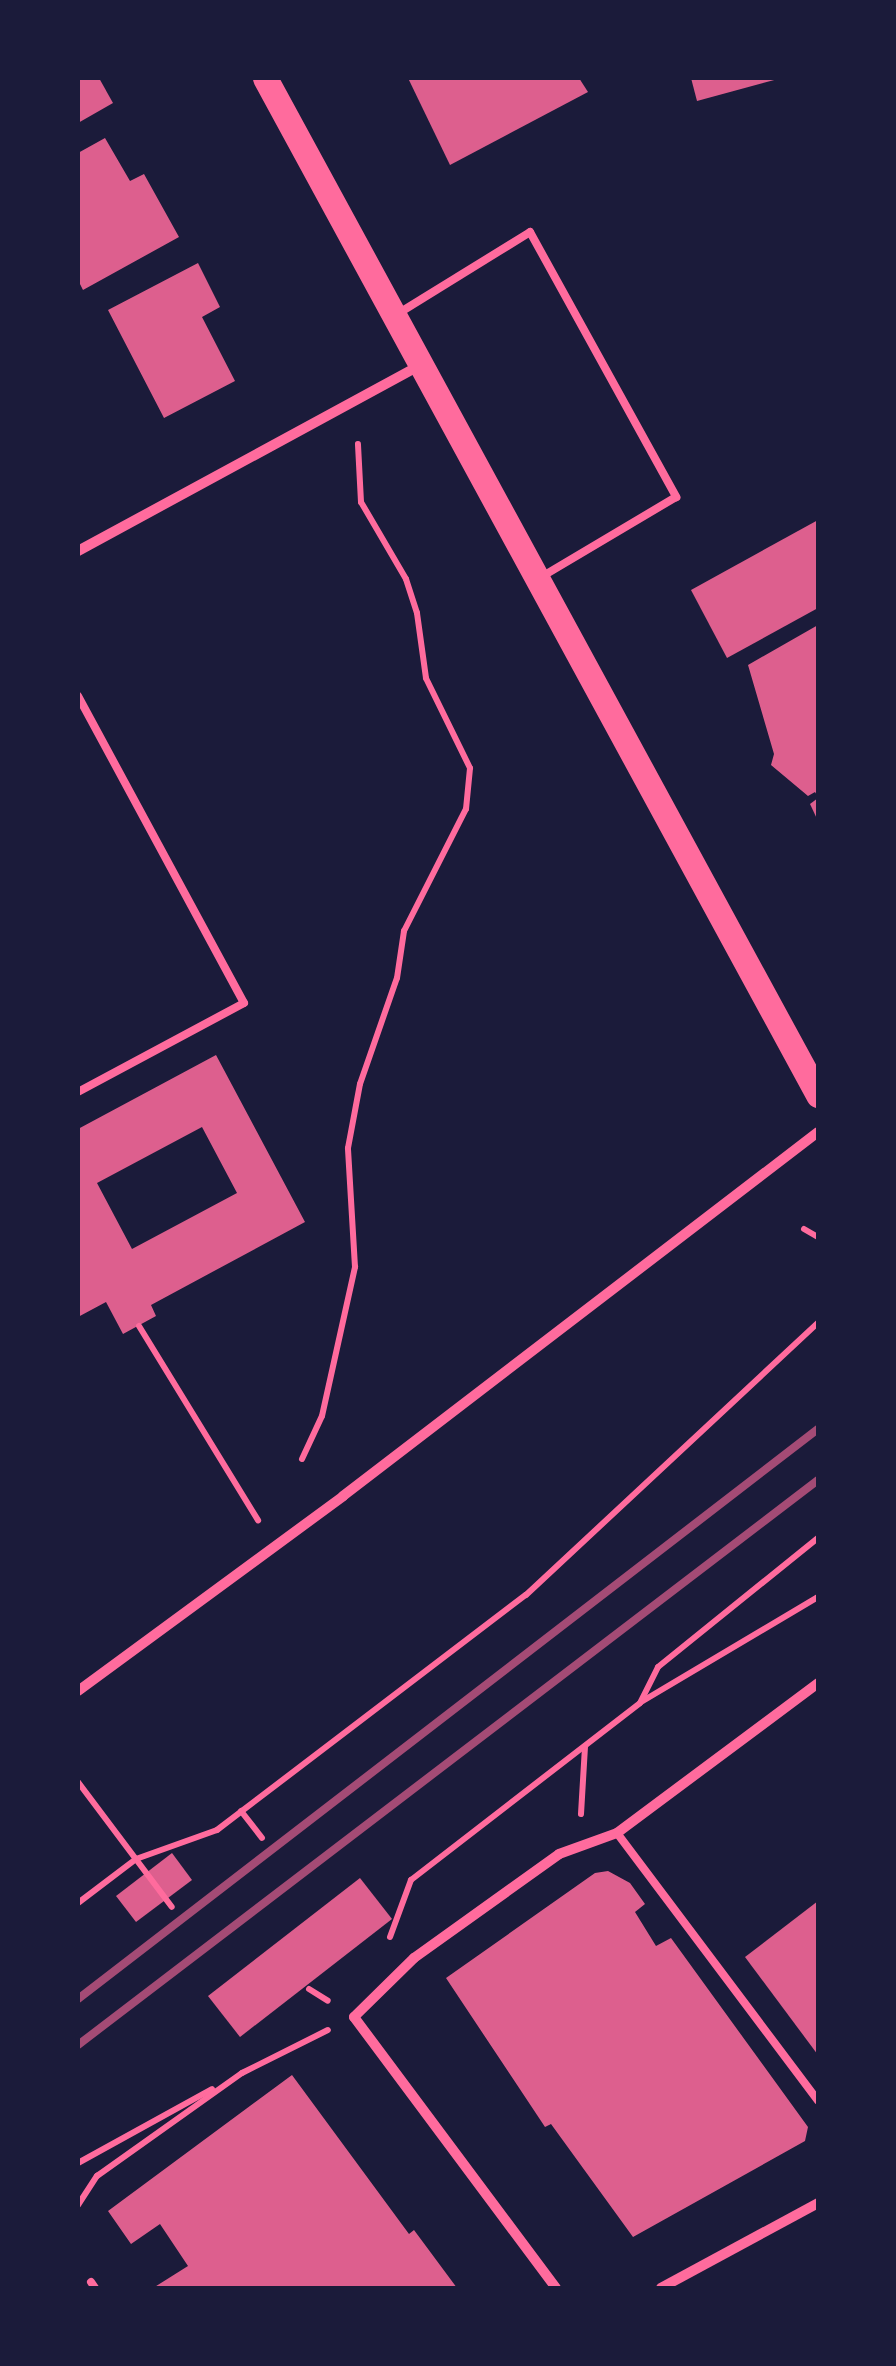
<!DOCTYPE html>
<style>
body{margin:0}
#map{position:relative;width:896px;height:2366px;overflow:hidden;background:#1b1b3a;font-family:"Space Grotesk",sans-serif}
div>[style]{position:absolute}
.building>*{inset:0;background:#dd5f8e}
.path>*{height:6px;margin:-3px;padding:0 3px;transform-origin:3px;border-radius:3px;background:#ff6b9d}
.service>*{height:8px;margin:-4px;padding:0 4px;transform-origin:4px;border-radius:4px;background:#ff6b9d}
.minor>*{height:10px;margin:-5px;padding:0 5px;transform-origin:5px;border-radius:5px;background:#ff6b9d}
.primary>*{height:25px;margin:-12.5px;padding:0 12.5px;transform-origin:12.5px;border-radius:12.5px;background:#ff6b9d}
.rail>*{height:8px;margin:-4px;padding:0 4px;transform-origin:4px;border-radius:4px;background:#a44b75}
span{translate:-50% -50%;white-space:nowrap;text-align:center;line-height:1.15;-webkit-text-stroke:8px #1b1b3a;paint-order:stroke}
.frame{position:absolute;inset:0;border:80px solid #1b1b3a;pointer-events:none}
</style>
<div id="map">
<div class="building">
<div style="clip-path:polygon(78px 78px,99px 78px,113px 103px,78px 123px)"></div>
<div style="clip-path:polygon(408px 78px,579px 78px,588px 92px,450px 165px)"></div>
<div style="clip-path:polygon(691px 78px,778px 78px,778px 79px,697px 101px)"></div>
<div style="clip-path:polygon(105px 138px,130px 181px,144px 174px,179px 237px,83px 290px,78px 280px,78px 153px)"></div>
<div style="clip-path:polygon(198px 263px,220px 307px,202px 317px,235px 381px,164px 418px,108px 310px)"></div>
<div style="clip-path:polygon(818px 520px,818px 608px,727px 658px,691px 590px)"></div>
<div style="clip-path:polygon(818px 625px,818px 797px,815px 792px,808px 796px,771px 765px,774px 754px,748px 665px)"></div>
<div style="clip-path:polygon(818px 798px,818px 821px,810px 804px)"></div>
<div style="clip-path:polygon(evenodd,216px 1055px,305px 1222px,151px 1305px,156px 1316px,123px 1334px,106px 1302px,78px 1317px,78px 1129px,216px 1055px,202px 1127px,237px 1193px,132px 1249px,97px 1183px,202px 1127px)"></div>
<div style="clip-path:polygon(172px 1853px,192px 1880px,136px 1922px,116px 1896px)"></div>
<div style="clip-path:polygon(608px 1871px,630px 1883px,645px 1904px,635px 1912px,656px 1946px,671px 1938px,808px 2127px,805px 2141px,633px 2237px,551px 2124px,545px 2127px,446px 1978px,595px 1873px)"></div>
<div style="clip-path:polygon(360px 1878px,392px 1919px,240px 2037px,208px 1996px)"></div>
<div style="clip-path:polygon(818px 1901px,818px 2055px,745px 1957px)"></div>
<div style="clip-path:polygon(292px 2075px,409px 2234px,414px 2230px,457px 2288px,153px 2288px,188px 2266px,160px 2224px,131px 2244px,108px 2211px)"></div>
</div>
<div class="path">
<div style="left:804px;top:1229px;width:16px;rotate:30deg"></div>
<div style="left:139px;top:1326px;width:228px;rotate:58.5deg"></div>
<div style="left:302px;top:1459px;width:47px;rotate:-65.1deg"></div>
<div style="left:322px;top:1416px;width:153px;rotate:-77.5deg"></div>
<div style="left:355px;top:1267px;width:119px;rotate:-93.4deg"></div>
<div style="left:348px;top:1148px;width:65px;rotate:-79.4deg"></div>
<div style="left:360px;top:1084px;width:112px;rotate:-70.8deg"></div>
<div style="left:397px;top:978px;width:48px;rotate:-81.5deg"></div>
<div style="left:404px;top:931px;width:137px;rotate:-63.1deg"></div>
<div style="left:466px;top:809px;width:41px;rotate:-84.4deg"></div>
<div style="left:470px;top:768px;width:100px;rotate:-116.1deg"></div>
<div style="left:426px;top:678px;width:66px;rotate:-97.9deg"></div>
<div style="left:417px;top:613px;width:36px;rotate:-108deg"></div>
<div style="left:406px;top:579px;width:89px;rotate:-120.3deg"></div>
<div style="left:361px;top:502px;width:58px;rotate:-93deg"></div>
<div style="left:641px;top:1702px;width:206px;rotate:-30.7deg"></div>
<div style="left:78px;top:1782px;width:156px;rotate:53.1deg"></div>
<div style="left:241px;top:1811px;width:34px;rotate:52deg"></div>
<div style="left:581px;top:1814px;width:67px;rotate:-86.6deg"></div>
<div style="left:78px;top:1903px;width:73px;rotate:-37.2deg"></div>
<div style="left:136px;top:1859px;width:86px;rotate:-19.7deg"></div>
<div style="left:217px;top:1830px;width:388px;rotate:-37.3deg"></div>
<div style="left:526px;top:1595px;width:399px;rotate:-43deg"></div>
<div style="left:390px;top:1937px;width:61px;rotate:-69.8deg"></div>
<div style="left:411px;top:1880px;width:289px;rotate:-37.7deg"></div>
<div style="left:640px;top:1703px;width:40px;rotate:-63.4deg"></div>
<div style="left:658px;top:1667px;width:206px;rotate:-38.9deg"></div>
<div style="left:309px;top:1989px;width:22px;rotate:32deg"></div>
<div style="left:78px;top:2163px;width:153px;rotate:-28.9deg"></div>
<div style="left:78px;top:2205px;width:35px;rotate:-57deg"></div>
<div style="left:97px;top:2176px;width:178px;rotate:-35.4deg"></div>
<div style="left:242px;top:2073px;width:96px;rotate:-26.6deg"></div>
</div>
<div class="service">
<div style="left:399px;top:313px;width:154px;rotate:-31.7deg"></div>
<div style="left:530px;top:232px;width:303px;rotate:61.1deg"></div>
<div style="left:676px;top:497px;width:155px;rotate:149.3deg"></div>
<div style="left:78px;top:696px;width:349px;rotate:61.6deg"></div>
<div style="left:244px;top:1003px;width:188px;rotate:151.8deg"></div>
<div style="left:617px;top:1833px;width:335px;rotate:53.1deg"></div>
<div style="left:91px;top:2282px;width:7px;rotate:56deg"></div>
</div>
<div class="minor">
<div style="left:78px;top:551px;width:388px;rotate:-28.5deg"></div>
<div style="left:78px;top:1691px;width:329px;rotate:-36.3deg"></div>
<div style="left:343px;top:1496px;width:598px;rotate:-37.46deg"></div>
<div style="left:556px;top:2288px;width:338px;rotate:-126.7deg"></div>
<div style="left:354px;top:2017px;width:84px;rotate:-44.5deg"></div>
<div style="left:414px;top:1958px;width:178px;rotate:-35.6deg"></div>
<div style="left:559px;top:1854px;width:62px;rotate:-19.9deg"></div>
<div style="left:617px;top:1833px;width:251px;rotate:-36.7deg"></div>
<div style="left:661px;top:2288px;width:179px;rotate:-28.4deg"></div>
</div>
<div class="primary">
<div style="left:265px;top:78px;width:1158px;rotate:61.46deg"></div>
</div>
<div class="rail">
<div style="left:78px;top:1999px;width:934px;rotate:-37.61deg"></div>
<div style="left:78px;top:2045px;width:931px;rotate:-37.36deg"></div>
</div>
<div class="frame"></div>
</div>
